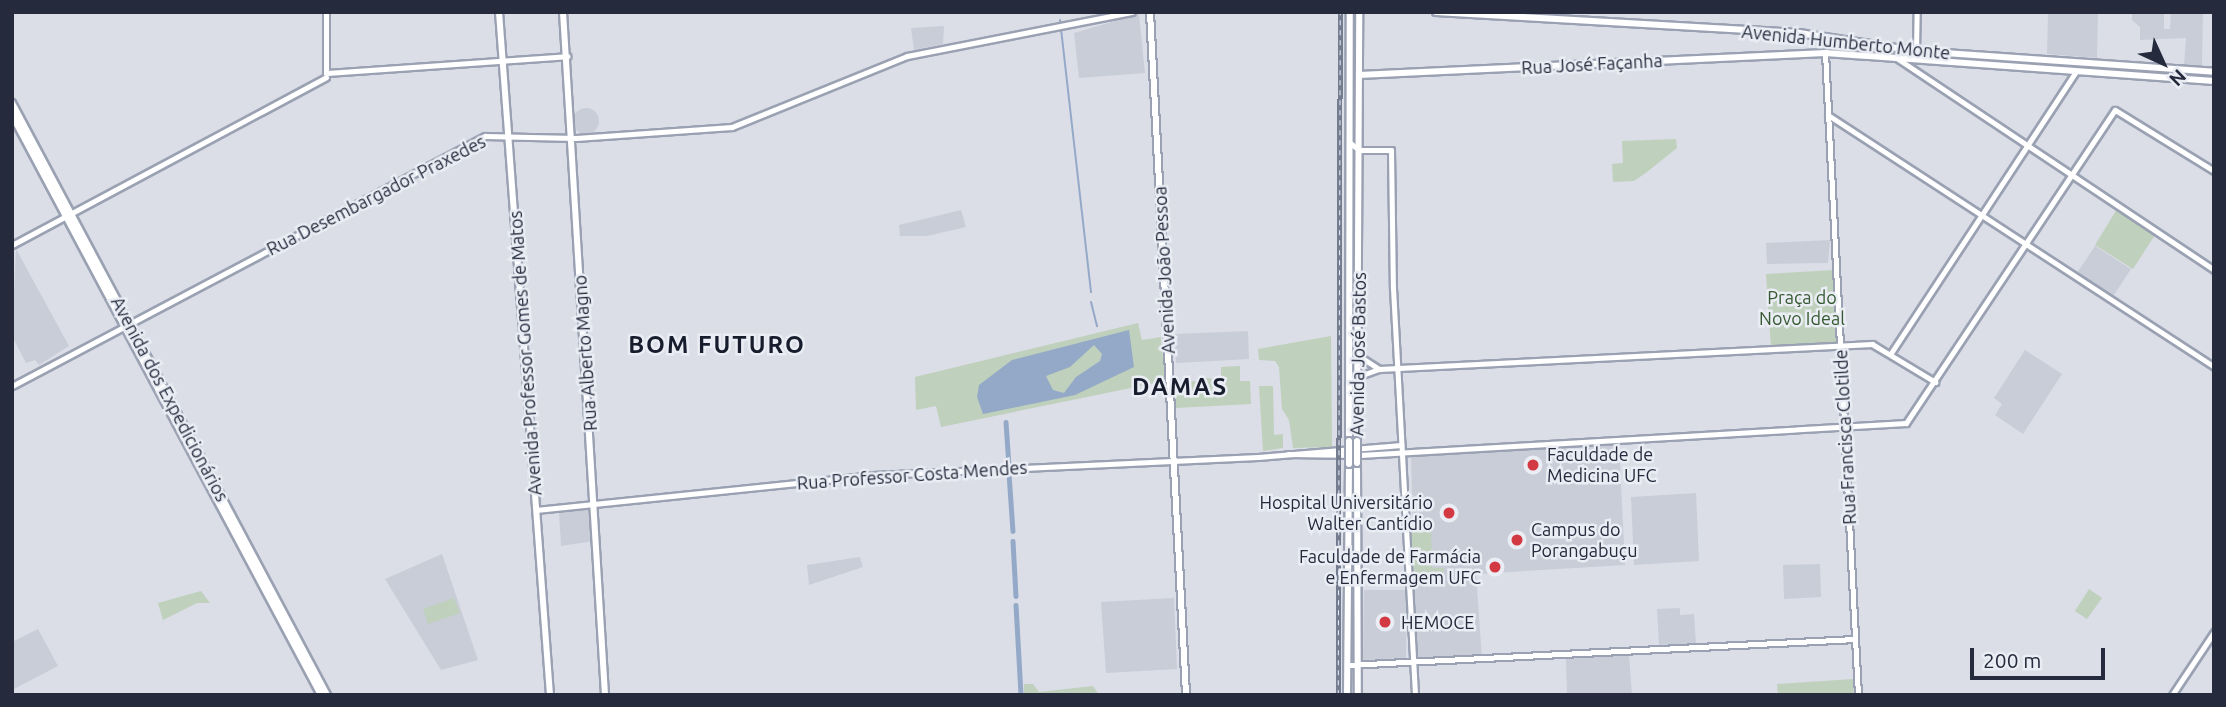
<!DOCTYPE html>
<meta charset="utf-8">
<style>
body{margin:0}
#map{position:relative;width:2226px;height:707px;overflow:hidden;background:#dbdee6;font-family:Ubuntu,sans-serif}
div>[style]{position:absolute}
.built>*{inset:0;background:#c9cdd8}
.round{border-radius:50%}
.green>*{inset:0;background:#bfd0bc}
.water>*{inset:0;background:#94a9c8}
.stream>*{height:2px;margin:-1px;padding:0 1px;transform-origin:1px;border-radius:1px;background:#94a9c8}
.canal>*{height:4.5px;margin:-2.25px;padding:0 2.25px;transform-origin:2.25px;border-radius:2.25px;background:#94a9c8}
.roads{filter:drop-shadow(2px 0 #9aa1b2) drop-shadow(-2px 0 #9aa1b2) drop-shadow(0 2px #9aa1b2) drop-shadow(0 -2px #9aa1b2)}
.secondary>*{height:5px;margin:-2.5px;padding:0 2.5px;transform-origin:2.5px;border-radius:2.5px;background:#fff}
.primary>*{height:6px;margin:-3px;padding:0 3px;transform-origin:3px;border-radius:3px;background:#fff}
.rail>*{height:4.5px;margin-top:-2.25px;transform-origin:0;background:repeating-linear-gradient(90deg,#eaedf4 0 5px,#747c90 0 10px);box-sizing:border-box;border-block:2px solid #747c90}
.bridges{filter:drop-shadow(2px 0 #9aa1b2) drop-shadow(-2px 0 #9aa1b2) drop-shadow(0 2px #9aa1b2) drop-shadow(0 -2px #9aa1b2)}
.primary-bridge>*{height:6px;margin:-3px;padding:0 3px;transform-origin:3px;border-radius:3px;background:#fff}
.dots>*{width:19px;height:19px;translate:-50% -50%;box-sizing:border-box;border:4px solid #eaedf4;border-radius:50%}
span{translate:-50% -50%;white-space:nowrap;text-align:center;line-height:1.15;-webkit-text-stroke:5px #eaedf4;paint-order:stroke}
.street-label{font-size:18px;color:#252b3d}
.park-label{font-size:18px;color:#355931}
.poi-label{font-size:18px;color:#252b3d}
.left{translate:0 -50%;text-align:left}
.right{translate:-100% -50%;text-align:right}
.district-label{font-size:24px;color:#171d2d;font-weight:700;letter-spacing:2px}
.frame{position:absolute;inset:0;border:14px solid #252b3d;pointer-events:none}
.north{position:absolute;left:2128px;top:28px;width:70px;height:70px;-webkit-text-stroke:5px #eaedf4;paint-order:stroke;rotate:135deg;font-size:19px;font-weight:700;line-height:28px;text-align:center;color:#252b3d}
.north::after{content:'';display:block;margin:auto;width:24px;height:32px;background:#252b3d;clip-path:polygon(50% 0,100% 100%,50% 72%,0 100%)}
.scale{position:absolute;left:1970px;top:648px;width:135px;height:32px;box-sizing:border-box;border:4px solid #252b3d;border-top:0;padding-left:9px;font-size:21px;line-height:24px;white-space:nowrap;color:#252b3d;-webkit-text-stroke:5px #eaedf4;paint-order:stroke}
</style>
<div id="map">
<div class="built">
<div style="clip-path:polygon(2048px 12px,2098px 12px,2097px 58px,2047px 54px)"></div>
<div style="clip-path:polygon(2132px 12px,2164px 12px,2164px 29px,2170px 29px,2171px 12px,2203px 12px,2202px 66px,2184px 65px,2186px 38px,2140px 40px,2140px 27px,2132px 20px)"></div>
<div style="clip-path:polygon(1139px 14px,1145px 73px,1079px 78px,1074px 33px)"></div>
<div style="clip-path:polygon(944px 26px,943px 44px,914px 50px,911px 28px)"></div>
<div class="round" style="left:573px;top:108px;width:26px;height:26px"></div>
<div style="clip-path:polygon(961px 210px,966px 227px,927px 236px,900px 236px,899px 225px)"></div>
<div style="clip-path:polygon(1830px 240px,1828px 263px,1767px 264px,1766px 243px)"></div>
<div style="clip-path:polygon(2095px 246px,2131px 269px,2114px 295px,2077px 273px)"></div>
<div style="clip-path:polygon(16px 249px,69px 346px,39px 365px,35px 360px,26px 363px,12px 336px)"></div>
<div style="clip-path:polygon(1248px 331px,1249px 359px,1176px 363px,1175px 334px)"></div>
<div style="clip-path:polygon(2025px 350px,2062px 374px,2023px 434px,1995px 415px,2002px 404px,1994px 398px)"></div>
<div style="clip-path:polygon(1619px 443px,1625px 565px,1476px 574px,1482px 658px,1416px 661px,1411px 456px)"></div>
<div style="clip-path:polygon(1696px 493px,1699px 561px,1634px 565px,1631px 497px)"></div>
<div style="clip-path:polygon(589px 510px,594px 541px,561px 546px,559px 512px)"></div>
<div style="clip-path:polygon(442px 554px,478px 660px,441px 670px,385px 579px)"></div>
<div style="clip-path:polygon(860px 557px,863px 567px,809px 585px,807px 565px)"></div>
<div style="clip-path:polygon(1820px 564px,1821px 597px,1784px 599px,1783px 565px)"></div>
<div style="clip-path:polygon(1364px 590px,1407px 590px,1406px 658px,1363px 660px)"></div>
<div style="clip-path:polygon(1174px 598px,1177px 669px,1106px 673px,1101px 602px)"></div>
<div style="clip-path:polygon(1680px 608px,1680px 615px,1694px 614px,1696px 644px,1659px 645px,1657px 609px)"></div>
<div style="clip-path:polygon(38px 629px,58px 666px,12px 690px,12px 642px)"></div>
<div style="clip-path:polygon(1629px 655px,1632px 695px,1567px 695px,1566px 659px)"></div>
</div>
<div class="green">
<div style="clip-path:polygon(1676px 139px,1677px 148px,1647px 172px,1634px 181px,1613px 182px,1612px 164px,1623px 163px,1622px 141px)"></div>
<div style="clip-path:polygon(2117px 209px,2155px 235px,2133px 269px,2095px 245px)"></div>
<div style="clip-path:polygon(1834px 270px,1837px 343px,1771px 347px,1766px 274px)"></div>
<div style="clip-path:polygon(1138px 323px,1142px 340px,1161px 337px,1165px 381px,941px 427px,936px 406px,916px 410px,915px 377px)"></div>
<div style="clip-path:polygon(1331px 336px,1332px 447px,1293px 448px,1289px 420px,1282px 409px,1279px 367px,1275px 361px,1259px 360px,1258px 349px)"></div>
<div style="clip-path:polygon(1240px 366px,1240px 381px,1250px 381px,1251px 404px,1176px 408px,1175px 382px,1199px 381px,1200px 377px,1221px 380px,1221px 367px)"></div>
<div style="clip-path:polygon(1259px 386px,1273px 386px,1274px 435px,1283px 434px,1283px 448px,1263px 451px)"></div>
<div style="clip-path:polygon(1431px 524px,1432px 568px,1444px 568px,1444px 577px,1410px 579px,1408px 525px)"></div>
<div style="clip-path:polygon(2089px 589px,2102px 598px,2087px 619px,2075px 611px)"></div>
<div style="clip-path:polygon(201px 591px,210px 603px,197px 603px,163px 620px,158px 603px)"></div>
<div style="clip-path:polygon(454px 598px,460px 613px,428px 624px,423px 609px)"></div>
<div style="clip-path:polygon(1853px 679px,1854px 695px,1778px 695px,1777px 684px)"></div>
<div style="clip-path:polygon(1024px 684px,1033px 684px,1039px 692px,1093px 686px,1099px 695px,1024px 695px)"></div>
</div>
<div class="water">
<div style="clip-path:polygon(evenodd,1129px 330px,1134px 367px,1075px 395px,983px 414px,977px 397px,979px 385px,1012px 360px,1129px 330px,1094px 345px,1102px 354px,1100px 361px,1076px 377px,1064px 393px,1053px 390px,1046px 376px,1070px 367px,1094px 345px)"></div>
</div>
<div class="stream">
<div style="left:1060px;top:20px;width:274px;rotate:83.5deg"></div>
<div style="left:1091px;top:302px;width:25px;rotate:76deg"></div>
</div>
<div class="canal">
<div style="left:1006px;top:422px;width:44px;rotate:86.1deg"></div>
<div style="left:1009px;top:473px;width:58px;rotate:86.1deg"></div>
<div style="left:1013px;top:541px;width:55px;rotate:86.9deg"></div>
<div style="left:1016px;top:605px;width:90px;rotate:86.8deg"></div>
</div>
<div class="roads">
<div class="secondary">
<div style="left:326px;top:12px;width:61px;rotate:90deg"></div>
<div style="left:326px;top:73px;width:242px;rotate:-4deg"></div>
<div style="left:1916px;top:51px;width:39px;rotate:-89deg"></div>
<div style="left:1825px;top:53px;width:643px;rotate:87.06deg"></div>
<div style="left:1898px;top:59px;width:380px;rotate:33.7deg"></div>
<div style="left:1828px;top:115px;width:461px;rotate:33.1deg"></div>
<div style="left:1349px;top:142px;width:13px;rotate:39deg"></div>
<div style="left:1359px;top:150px;width:32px"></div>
<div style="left:1391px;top:150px;width:138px;rotate:89.2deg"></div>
<div style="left:1393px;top:288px;width:408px;rotate:86.9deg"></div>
<div style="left:12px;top:245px;width:356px;rotate:-28.1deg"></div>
<div style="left:1891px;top:353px;width:337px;rotate:-56.7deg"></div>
<div style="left:1359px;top:356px;width:24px;rotate:33deg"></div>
<div style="left:1354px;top:378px;width:27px;rotate:-20deg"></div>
<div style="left:1379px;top:369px;width:494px;rotate:-2.9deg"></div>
<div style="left:1872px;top:344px;width:74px;rotate:31.1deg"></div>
<div style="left:12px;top:386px;width:535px;rotate:-27.86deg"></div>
<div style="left:485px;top:136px;width:91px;rotate:1.3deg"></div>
<div style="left:576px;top:138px;width:156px;rotate:-4deg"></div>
<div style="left:732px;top:127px;width:189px;rotate:-22.1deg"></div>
<div style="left:907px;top:56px;width:229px;rotate:-11.1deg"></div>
<div style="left:1288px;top:454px;width:72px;rotate:0.8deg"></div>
<div style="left:1360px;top:455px;width:547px;rotate:-3.35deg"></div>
<div style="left:1906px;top:423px;width:376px;rotate:-56.3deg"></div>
<div style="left:2115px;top:110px;width:116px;rotate:31.6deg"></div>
<div style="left:536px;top:510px;width:340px;rotate:-5.9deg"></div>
<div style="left:874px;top:475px;width:384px;rotate:-2.7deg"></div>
<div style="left:1258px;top:457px;width:144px;rotate:-4.8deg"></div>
<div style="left:1347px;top:665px;width:509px;rotate:-2.93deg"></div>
<div style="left:2172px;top:695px;width:76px;rotate:-56.3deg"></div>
</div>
<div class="primary">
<div style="left:499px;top:12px;width:685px;rotate:85.73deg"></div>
<div style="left:563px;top:12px;width:684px;rotate:86.48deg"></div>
<div style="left:1150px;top:12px;width:684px;rotate:86.98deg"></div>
<div style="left:1436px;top:12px;width:364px;rotate:3.3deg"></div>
<div style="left:1799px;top:33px;width:118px;rotate:8.7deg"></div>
<div style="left:1916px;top:51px;width:299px;rotate:4deg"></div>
<div style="left:1359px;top:75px;width:467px;rotate:-2.7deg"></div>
<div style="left:1825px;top:53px;width:390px;rotate:4.1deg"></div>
<div style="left:12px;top:103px;width:671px;rotate:61.98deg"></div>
<div style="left:12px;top:115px;width:657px;rotate:61.95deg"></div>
<div style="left:1349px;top:441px;width:429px;rotate:-89.9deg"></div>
<div style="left:1357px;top:441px;width:429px;rotate:-89.7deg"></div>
<div style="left:1357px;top:463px;width:232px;rotate:89.8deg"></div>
<div style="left:1347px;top:695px;width:231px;rotate:-89.5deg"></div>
</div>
</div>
<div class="rail">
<div style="left:1338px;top:695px;width:683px;rotate:-89.83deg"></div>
</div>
<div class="bridges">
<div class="primary-bridge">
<div style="left:1357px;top:463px;width:22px;rotate:-90deg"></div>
<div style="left:1349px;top:464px;width:23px;rotate:-90deg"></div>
</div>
</div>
<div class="dots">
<div style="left:1533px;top:465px;background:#d33942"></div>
<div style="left:1449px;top:513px;background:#d33942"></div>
<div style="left:1517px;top:540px;background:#d33942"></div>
<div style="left:1495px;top:567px;background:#d33942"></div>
<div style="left:1385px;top:622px;background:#d33942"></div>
</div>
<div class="street-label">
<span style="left:1846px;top:42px;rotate:6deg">Avenida Humberto Monte</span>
<span style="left:1592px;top:64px;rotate:-3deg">Rua José Façanha</span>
<span style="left:376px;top:195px;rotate:-27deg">Rua Desembargador Praxedes</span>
<span style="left:1164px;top:270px;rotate:-93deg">Avenida João Pessoa</span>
<span style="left:525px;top:353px;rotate:-94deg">Avenida Professor Gomes de Matos</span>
<span style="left:585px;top:353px;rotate:-94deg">Rua Alberto Magno</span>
<span style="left:1358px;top:354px;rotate:-89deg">Avenida José Bastos</span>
<span style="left:170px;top:399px;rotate:62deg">Avenida dos Expedicionários</span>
<span style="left:1845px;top:437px;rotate:-93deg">Rua Francisca Clotilde</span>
<span style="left:912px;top:475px;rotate:-4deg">Rua Professor Costa Mendes</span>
</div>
<div class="park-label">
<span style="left:1802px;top:308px">Praça do<br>Novo Ideal</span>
</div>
<div class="poi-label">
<span class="left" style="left:1547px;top:465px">Faculdade de<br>Medicina UFC</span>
<span class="right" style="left:1433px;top:513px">Hospital Universitário<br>Walter Cantídio</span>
<span class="left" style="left:1531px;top:540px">Campus do<br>Porangabuçu</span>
<span class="right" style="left:1481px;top:567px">Faculdade de Farmácia<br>e Enfermagem UFC</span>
<span class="left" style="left:1401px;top:622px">HEMOCE</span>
</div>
<div class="district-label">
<span style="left:717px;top:345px">BOM FUTURO</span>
<span style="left:1180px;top:387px">DAMAS</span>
</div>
<div class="frame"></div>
<div class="north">N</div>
<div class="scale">200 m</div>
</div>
